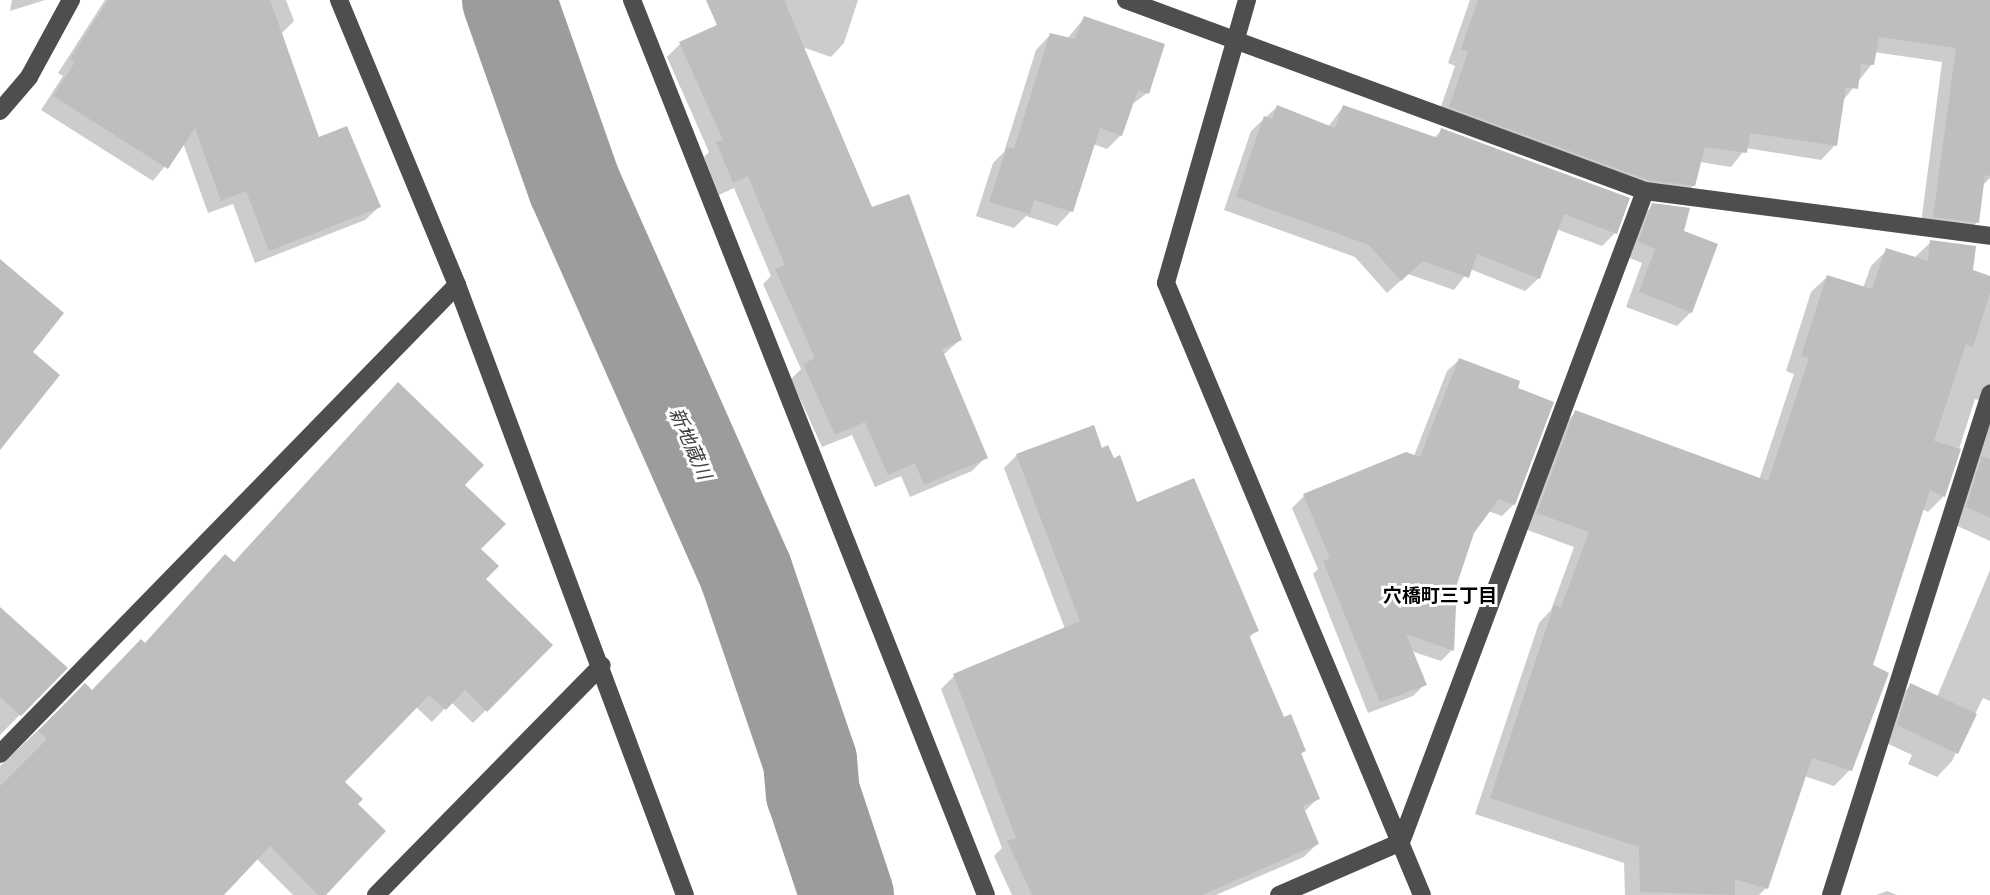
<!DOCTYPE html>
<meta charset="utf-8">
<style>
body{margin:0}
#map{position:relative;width:1990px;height:895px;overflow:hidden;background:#fff;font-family:"Source Sans 3","Noto Sans JP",sans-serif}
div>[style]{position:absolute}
.shadow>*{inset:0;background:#0003}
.river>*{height:94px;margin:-47px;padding:0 47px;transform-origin:47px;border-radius:47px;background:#9c9c9c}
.building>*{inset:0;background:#bebebe}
.minor>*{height:18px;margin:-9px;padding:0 9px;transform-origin:9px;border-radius:9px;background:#4e4e4e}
span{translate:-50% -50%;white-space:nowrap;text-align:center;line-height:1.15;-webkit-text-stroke:6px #fff;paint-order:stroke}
.water-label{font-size:19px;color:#3d3d3d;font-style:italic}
.neighbourhood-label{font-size:19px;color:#000;font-weight:700}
</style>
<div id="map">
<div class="shadow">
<div style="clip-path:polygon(12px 0,45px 0,10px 11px)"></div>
<div style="clip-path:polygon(105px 0,286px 0,294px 21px,282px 33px,288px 51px,285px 54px,318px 139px,379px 207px,365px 220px,255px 263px,233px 204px,208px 213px,183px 143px,153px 181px,41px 110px,63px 76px,58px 73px)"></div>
<div style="clip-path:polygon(708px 0,858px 0,844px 43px,831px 57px,802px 47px,871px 209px,960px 340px,943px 355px,986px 457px,972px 471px,910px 497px,901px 476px,875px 487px,852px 435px,822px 447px,791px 379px,801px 369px,763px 284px,771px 276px,734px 188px,719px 195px,704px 157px,709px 152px,667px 57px,680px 44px,746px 15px)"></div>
<div style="clip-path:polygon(1470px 0,1990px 0,1990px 178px,1982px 186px,1977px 222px,1963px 236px,1920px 231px,1942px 62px,1874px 52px,1872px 64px,1842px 102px,1835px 145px,1821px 160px,1746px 148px,1731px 167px,1700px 162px,1694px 185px,1679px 200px,1436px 121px,1455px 66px,1448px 63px)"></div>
<div style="clip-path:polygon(1084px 18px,1147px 93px,1130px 106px,1121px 135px,1107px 149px,1093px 144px,1071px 211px,1057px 226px,1026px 216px,1014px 228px,976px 216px,993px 163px,1004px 152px,1036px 50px,1050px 35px,1067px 39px)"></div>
<div style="clip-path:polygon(1277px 107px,1328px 127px,1343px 107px,1434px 138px,1442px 130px,1615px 233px,1602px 246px,1556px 229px,1539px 278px,1525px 291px,1470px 269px,1454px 290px,1408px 274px,1387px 293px,1355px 257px,1224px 210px,1251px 131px)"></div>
<div style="clip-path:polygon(1653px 205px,1682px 232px,1691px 312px,1677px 326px,1626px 307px,1642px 263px,1625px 256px,1639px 220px)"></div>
<div style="clip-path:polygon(1931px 242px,1971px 272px,1990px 278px,1990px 541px,1951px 523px,1983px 401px,1975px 399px,1944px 496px,1928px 512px,1922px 509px,1871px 666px,1850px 770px,1834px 786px,1804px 776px,1766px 888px,1759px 895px,1625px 895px,1624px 863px,1475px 814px,1539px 623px,1551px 610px,1574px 547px,1522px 528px,1560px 428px,1576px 412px,1759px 480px,1794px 374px,1786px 371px,1811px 292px,1827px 277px,1863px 288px,1871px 266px,1887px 250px,1915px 257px)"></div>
<div style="clip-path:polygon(1459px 360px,1514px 504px,1502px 516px,1488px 511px,1473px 532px,1455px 584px,1452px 650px,1441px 661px,1411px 651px,1425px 684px,1413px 696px,1368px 713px,1313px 574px,1318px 569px,1292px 508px,1304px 496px,1406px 454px,1414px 456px,1447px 371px)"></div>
<div style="clip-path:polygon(1101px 451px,1136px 504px,1257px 630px,1249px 638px,1283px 720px,1304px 751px,1300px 755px,1318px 798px,1305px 811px,1317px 844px,1304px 857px,1216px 895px,1012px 895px,994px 856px,1002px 848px,941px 689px,954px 676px,1065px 629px,1004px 468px,1017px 455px)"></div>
<div style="clip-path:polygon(463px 485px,484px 579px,550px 645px,473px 723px,451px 702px,432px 722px,416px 707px,343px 782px,355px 804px,323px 895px,293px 895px,256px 858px,221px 895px,0 895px,0 766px,85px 686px,92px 693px,233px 563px)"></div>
<div style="clip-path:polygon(1990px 570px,1990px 701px,1983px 698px,1952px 761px,1937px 777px,1908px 764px,1912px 755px,1882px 741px,1895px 701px,1911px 685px,1937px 697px)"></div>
<div style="clip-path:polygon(0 609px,66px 668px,0 735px)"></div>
<div style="clip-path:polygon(1887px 891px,1897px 895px,1876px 895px)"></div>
</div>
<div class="river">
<div style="left:509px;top:0;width:198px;rotate:70.6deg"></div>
<div style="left:575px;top:187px;width:422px;rotate:66.1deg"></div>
<div style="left:746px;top:573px;width:199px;rotate:71.2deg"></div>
<div style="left:810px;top:761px;width:32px;rotate:85deg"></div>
<div style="left:813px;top:793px;width:108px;rotate:71.6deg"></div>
</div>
<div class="building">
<div style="clip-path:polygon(108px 0,270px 0,319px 137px,347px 126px,381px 207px,269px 251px,246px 191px,221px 201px,195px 128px,168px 169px,53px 96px,75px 62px,70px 59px)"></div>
<div style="clip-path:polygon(706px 0,784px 0,872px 207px,909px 194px,962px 340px,942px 349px,988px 458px,924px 485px,915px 463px,888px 475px,865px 422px,835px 435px,803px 364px,815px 358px,775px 269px,785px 265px,748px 176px,733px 183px,716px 142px,723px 140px,679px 42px,717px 25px)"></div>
<div style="clip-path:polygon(1478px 0,1990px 0,1990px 176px,1985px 175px,1979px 223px,1933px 217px,1956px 48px,1879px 37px,1874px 65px,1861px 64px,1858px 89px,1846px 87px,1837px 146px,1750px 133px,1747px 153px,1705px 147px,1695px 186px,1648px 180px,1449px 107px,1468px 52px,1461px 49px)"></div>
<div style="clip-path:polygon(1084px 16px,1165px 44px,1149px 94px,1138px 90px,1122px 136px,1100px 128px,1073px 212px,1034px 200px,1030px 214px,989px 202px,1007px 147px,1014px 149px,1050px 33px,1075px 39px)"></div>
<div style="clip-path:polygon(1277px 105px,1335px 128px,1343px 105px,1438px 138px,1441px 128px,1630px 198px,1617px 234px,1564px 214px,1540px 279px,1477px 254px,1469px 278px,1423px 261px,1401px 281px,1369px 245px,1236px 197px,1264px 116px,1272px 119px)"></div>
<div style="clip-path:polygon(1652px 203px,1690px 208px,1684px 231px,1718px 244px,1692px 313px,1639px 292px,1655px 249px,1638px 242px)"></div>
<div style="clip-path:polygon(1930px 240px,1976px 246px,1973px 270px,1990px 276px,1990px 293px,1973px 347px,1966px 344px,1934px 441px,1961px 449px,1945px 497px,1930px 490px,1873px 665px,1889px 673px,1852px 771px,1812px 758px,1768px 889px,1735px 879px,1735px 895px,1640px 892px,1639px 847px,1490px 798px,1554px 605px,1561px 607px,1589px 532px,1537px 513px,1575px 410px,1768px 481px,1809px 358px,1801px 356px,1827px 275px,1872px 289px,1886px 248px,1928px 261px)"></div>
<div style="clip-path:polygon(0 259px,64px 313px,33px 352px,60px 375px,0 450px)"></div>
<div style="clip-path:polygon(1459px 358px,1520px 381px,1518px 388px,1554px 402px,1515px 505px,1499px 499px,1474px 533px,1457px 584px,1454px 651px,1406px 634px,1427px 685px,1380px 702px,1323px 561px,1330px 558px,1303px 494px,1406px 452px,1420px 457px)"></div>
<div style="clip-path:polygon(398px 382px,484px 465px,465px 485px,506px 524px,481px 549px,499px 566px,486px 579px,553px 645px,487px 712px,465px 690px,446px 710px,429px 695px,345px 782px,363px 799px,358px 804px,386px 831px,326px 895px,318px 895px,270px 846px,224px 895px,0 895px,0 786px,47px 739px,38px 731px,85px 683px,92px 690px,141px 639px,145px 643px,225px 554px,234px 562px)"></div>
<div style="clip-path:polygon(1094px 425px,1102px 448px,1108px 445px,1114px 458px,1120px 455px,1137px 502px,1194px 478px,1259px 631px,1249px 635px,1284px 717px,1291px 714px,1306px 751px,1301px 753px,1320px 799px,1303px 806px,1319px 844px,1202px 895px,1032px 895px,1007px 841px,1016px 838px,953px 674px,1080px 621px,1016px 454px)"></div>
<div style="clip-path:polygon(1982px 456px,1990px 459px,1990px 518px,1966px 507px)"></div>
<div style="clip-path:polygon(0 607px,68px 668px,21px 716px,0 697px)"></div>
<div style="clip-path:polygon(1910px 683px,1977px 714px,1958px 754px,1897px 725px)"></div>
</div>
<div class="minor">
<div style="left:339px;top:0;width:308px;rotate:67.5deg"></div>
<div style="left:457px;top:285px;width:651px;rotate:69.51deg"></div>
<div style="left:632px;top:0;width:962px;rotate:68.42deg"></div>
<div style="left:1126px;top:0;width:553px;rotate:20.2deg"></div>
<div style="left:1645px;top:191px;width:348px;rotate:7.4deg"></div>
<div style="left:1247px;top:0;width:294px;rotate:106deg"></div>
<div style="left:1166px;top:283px;width:663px;rotate:67.3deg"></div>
<div style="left:0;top:111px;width:45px;rotate:-49.5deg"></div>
<div style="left:29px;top:77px;width:88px;rotate:-61.4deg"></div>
<div style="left:0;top:754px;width:655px;rotate:-45.74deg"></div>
<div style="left:376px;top:895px;width:322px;rotate:-45.5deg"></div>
<div style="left:1279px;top:895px;width:133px;rotate:-23.5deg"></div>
<div style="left:1401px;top:842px;width:695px;rotate:-69.45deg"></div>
<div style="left:1831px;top:895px;width:526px;rotate:-72.39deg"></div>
</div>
<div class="water-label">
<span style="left:689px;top:444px;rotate:66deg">新地蔵川</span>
</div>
<div class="neighbourhood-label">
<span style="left:1440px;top:597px">穴橋町三丁目</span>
</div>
</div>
